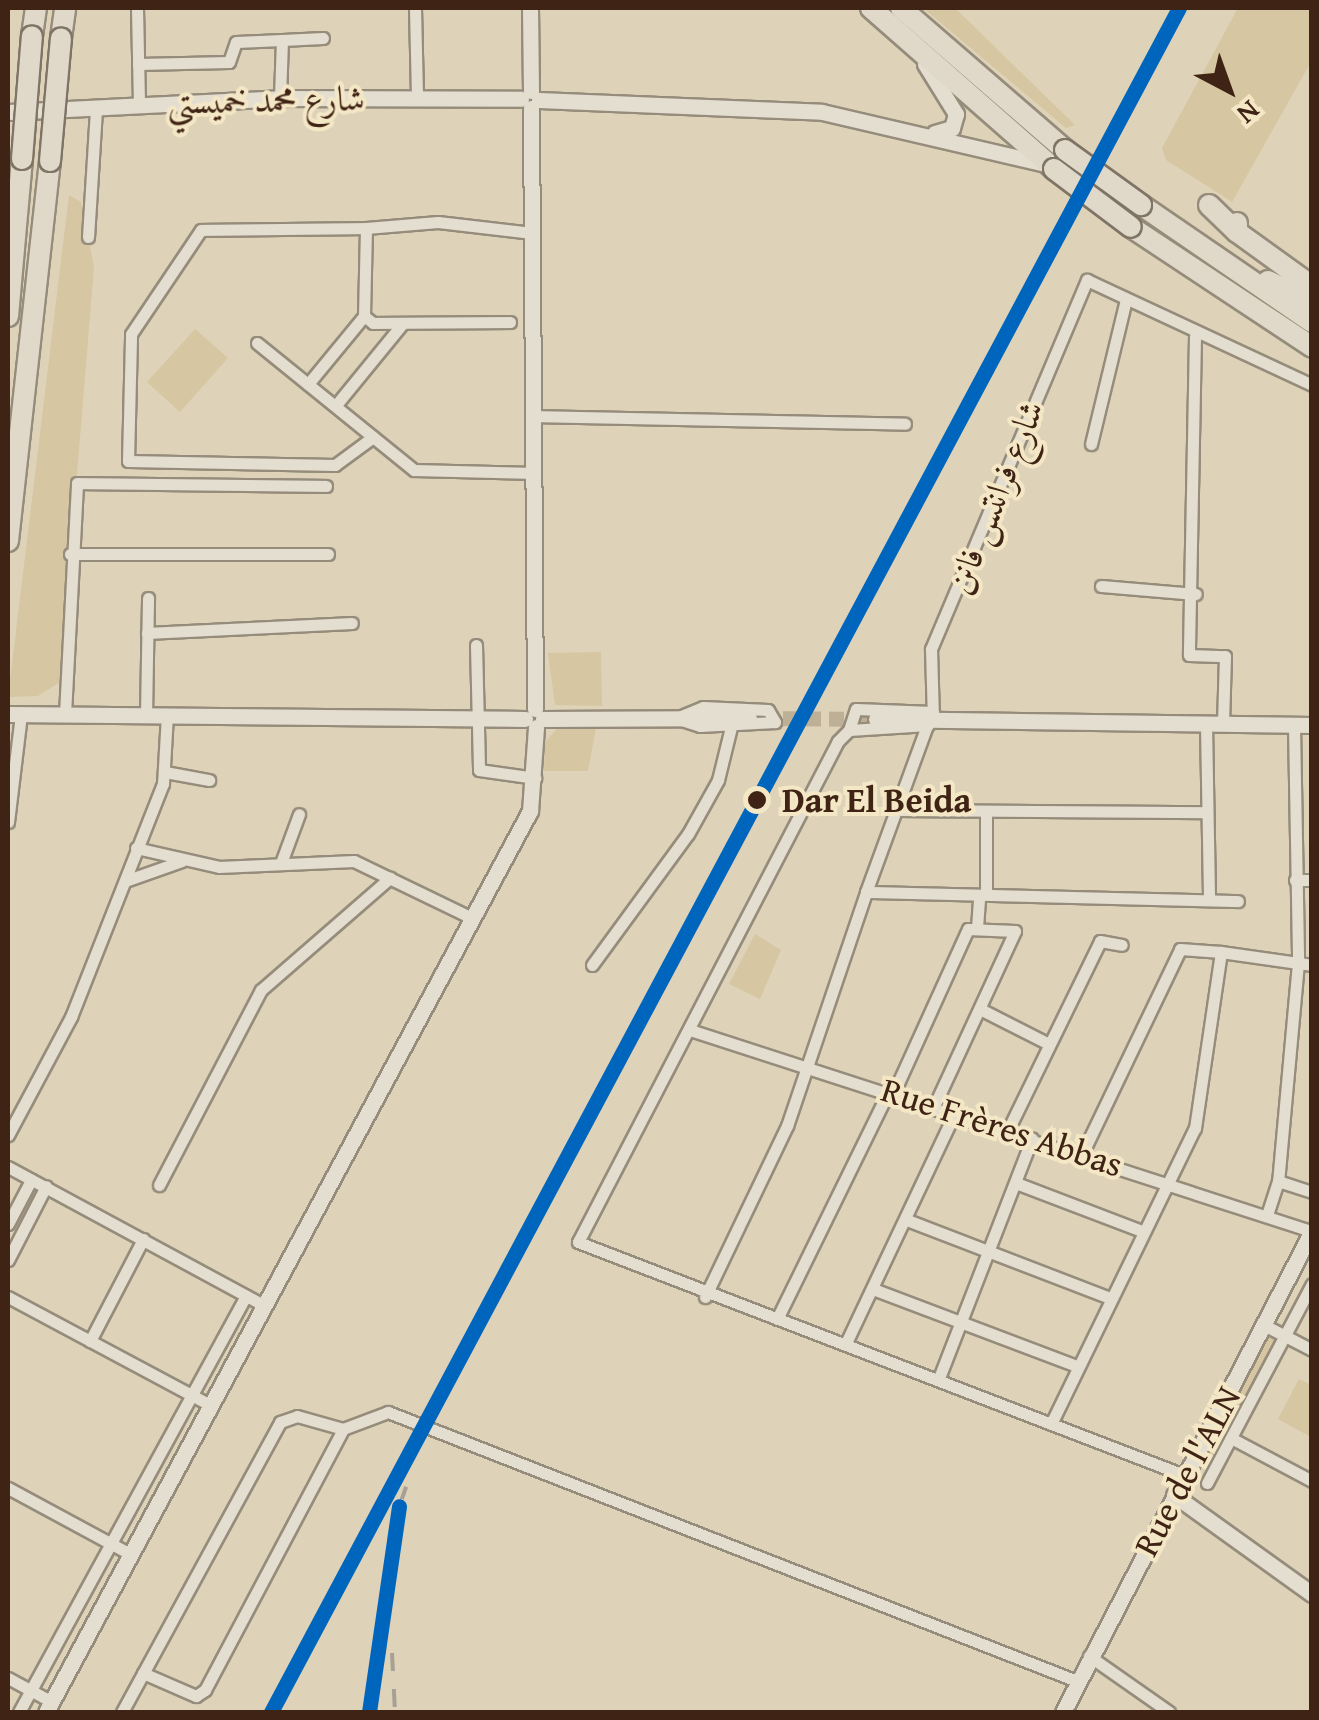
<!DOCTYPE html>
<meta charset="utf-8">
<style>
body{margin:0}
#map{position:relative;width:1319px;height:1720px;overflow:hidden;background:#ded3b8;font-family:"Gentium Book Plus",Amiri,serif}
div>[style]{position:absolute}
.green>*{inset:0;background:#d6c6a1}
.secondary-tunnel>*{height:15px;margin-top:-7.5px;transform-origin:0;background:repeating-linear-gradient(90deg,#beb097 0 15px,transparent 0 23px)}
.roads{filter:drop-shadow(2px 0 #968c7b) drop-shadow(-2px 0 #968c7b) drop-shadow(0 2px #968c7b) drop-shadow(0 -2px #968c7b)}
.street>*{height:11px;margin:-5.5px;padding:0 5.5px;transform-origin:5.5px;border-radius:5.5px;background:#e4ded1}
.secondary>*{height:15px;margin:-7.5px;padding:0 7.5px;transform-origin:7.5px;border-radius:7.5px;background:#e4ded1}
.highway>*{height:20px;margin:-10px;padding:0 10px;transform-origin:10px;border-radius:10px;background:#e0d9c9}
.rail>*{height:4px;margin-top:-2px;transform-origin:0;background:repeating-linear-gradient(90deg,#a7a094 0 18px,transparent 0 36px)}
.bridges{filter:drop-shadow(2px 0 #7f7466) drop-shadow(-2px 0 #7f7466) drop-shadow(0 2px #7f7466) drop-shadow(0 -2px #7f7466)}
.highway-bridge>*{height:20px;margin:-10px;padding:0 10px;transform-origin:10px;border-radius:10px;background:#e0d9c9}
.rail-1>*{height:15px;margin:-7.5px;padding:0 7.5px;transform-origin:7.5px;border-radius:7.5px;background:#0065bd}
.dots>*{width:28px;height:28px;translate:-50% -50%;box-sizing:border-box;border:5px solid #f4e7c6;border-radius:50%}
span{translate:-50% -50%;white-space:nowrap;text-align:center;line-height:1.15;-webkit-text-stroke:8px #f4e7c6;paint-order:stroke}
.street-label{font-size:35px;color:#3f2314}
.stop-label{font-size:35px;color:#3f2314;font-weight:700}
.left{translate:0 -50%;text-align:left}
.frame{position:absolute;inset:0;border:10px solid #3f2314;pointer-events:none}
.north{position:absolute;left:1179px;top:40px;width:100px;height:100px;-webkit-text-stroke:8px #f4e7c6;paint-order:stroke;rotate:139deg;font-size:28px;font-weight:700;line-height:40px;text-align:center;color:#3f2314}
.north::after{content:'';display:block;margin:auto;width:35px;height:45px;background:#3f2314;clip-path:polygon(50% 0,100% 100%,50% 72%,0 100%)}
</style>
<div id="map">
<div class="green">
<div style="clip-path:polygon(923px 8px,955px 8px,1075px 125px,1066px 128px)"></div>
<div style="clip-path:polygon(1238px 8px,1311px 8px,1312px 60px,1232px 202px,1166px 160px,1162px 148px)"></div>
<div style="clip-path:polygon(69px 195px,81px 202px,94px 267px,60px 682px,38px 696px,8px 697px)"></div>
<div style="clip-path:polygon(195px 329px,228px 358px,180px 412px,147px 382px)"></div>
<div style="clip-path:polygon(601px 652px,602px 706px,555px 705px,548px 653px)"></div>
<div style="clip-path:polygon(558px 727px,596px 728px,588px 771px,544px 771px,545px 743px)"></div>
<div style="clip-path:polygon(755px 934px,781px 950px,760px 999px,729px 984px)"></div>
<div style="clip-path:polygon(1269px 1337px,1277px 1341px,1215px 1461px,1207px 1457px)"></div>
<div style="clip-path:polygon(1299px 1379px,1311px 1385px,1311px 1437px,1278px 1419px)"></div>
</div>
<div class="secondary-tunnel">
<div style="left:760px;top:718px;width:116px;rotate:0.5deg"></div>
</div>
<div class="roads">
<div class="street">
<div style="left:137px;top:8px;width:95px;rotate:88.8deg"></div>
<div style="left:415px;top:8px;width:89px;rotate:88.7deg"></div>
<div style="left:282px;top:40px;width:41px;rotate:-2.8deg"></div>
<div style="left:138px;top:64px;width:91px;rotate:-1.3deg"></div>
<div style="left:229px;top:62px;width:21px;rotate:-71deg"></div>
<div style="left:236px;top:42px;width:46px;rotate:-2.5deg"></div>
<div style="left:282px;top:40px;width:58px;rotate:92deg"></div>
<div style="left:366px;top:228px;width:72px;rotate:-4.8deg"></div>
<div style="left:438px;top:222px;width:95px;rotate:6.7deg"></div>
<div style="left:88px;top:237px;width:128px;rotate:-86.4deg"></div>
<div style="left:1195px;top:336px;width:319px;rotate:91.1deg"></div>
<div style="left:1189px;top:655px;width:36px;rotate:2deg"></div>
<div style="left:1225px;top:656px;width:68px;rotate:91.7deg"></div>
<div style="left:257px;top:343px;width:202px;rotate:39deg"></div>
<div style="left:414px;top:470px;width:121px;rotate:1.4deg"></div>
<div style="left:308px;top:384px;width:88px;rotate:-50.5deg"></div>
<div style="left:336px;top:405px;width:104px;rotate:-50.8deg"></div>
<div style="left:535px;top:416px;width:370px;rotate:1.2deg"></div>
<div style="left:373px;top:437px;width:47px;rotate:143.6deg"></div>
<div style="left:335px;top:465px;width:207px;rotate:-178.9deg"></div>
<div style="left:128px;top:461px;width:127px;rotate:-88.6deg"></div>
<div style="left:131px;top:334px;width:125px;rotate:-56.1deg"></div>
<div style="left:201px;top:230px;width:165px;rotate:-0.7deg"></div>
<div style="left:366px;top:228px;width:88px;rotate:91.3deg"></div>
<div style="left:364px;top:316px;width:11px;rotate:38deg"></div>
<div style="left:373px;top:323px;width:137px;rotate:-0.4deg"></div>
<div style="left:1091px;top:444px;width:145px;rotate:-76.4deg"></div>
<div style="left:70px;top:554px;width:258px"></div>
<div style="left:1101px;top:586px;width:95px;rotate:4.8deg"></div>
<div style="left:147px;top:633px;width:205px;rotate:-2.8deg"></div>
<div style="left:476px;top:645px;width:125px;rotate:88.6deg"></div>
<div style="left:479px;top:770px;width:57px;rotate:8.1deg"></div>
<div style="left:703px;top:707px;width:65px;rotate:2.6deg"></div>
<div style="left:768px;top:710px;width:14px;rotate:60deg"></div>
<div style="left:775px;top:722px;width:75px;rotate:176.9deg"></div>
<div style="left:700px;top:726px;width:25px;rotate:-162deg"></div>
<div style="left:676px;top:718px;width:29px;rotate:-22deg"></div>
<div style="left:65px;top:714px;width:231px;rotate:-87deg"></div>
<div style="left:77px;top:483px;width:249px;rotate:0.7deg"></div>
<div style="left:146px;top:715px;width:117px;rotate:-89deg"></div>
<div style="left:933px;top:720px;width:71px;rotate:-91.6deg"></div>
<div style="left:931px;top:649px;width:401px;rotate:-67.1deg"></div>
<div style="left:1087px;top:280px;width:248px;rotate:25deg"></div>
<div style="left:1206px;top:724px;width:174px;rotate:89deg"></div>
<div style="left:928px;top:725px;width:79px;rotate:176.4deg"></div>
<div style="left:849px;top:730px;width:16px;rotate:135deg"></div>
<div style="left:838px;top:741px;width:564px;rotate:117.43deg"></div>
<div style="left:578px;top:1242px;width:649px;rotate:21.03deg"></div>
<div style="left:1294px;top:725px;width:238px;rotate:89deg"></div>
<div style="left:1298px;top:963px;width:219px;rotate:95.2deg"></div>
<div style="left:1278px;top:1181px;width:36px;rotate:18deg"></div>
<div style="left:849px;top:730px;width:22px;rotate:-72deg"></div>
<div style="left:856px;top:709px;width:77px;rotate:2.2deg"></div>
<div style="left:165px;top:772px;width:45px;rotate:10.3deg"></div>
<div style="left:901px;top:810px;width:305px;rotate:0.4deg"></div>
<div style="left:8px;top:822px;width:109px;rotate:-83.1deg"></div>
<div style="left:136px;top:848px;width:85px;rotate:12.9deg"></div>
<div style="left:219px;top:867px;width:135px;rotate:-2.5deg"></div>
<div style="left:354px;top:861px;width:131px;rotate:25.8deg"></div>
<div style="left:281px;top:863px;width:52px;rotate:-69.8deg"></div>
<div style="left:1295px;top:880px;width:17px"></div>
<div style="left:125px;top:881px;width:60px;rotate:-19.3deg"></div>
<div style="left:866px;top:892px;width:178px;rotate:-69.9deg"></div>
<div style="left:986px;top:894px;width:81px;rotate:-90deg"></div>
<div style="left:977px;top:928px;width:29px;rotate:-86deg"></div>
<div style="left:592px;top:965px;width:162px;rotate:-53.8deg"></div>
<div style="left:688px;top:834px;width:62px;rotate:-60.9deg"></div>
<div style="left:718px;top:780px;width:55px;rotate:-76.2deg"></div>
<div style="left:980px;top:1009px;width:77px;rotate:26.9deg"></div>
<div style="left:690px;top:1030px;width:653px;rotate:17.94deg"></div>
<div style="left:894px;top:1092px;width:179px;rotate:-65.6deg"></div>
<div style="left:968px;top:929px;width:47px;rotate:2.4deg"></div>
<div style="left:1015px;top:931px;width:193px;rotate:114.8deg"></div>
<div style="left:1008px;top:1130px;width:210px;rotate:-64deg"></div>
<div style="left:1100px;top:941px;width:22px;rotate:10deg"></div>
<div style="left:8px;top:1135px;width:134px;rotate:-61.9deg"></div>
<div style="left:71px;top:1017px;width:251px;rotate:-68.5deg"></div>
<div style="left:163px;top:784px;width:69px;rotate:-86.7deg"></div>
<div style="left:1082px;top:1154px;width:227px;rotate:-64.4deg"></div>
<div style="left:1180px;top:949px;width:41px;rotate:4.2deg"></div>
<div style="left:8px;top:1167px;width:292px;rotate:28.4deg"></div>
<div style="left:1016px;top:1183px;width:135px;rotate:20.9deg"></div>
<div style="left:159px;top:1185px;width:220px;rotate:-62.4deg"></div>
<div style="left:261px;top:990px;width:171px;rotate:-41deg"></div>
<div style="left:1267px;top:1215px;width:36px;rotate:-72deg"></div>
<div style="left:907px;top:1220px;width:217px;rotate:21deg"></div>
<div style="left:8px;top:1224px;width:50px;rotate:-62.4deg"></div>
<div style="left:8px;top:1260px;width:83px;rotate:-62.8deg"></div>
<div style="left:873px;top:1289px;width:218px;rotate:20.7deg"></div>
<div style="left:8px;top:1297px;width:231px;rotate:28.1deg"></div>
<div style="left:705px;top:1297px;width:190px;rotate:-64.4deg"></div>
<div style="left:787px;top:1126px;width:247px;rotate:-71.3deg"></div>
<div style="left:866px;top:892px;width:372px;rotate:1.4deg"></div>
<div style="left:777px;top:1319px;width:255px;rotate:-63.9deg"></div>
<div style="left:1264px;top:1325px;width:54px;rotate:27.5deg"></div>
<div style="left:90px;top:1341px;width:115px;rotate:-62.5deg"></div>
<div style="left:846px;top:1343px;width:255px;rotate:-64.7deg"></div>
<div style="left:939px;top:1378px;width:257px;rotate:-68.8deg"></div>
<div style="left:1051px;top:1424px;width:329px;rotate:-64.1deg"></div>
<div style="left:1195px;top:1128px;width:178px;rotate:-81.6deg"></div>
<div style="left:1221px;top:952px;width:92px;rotate:8.1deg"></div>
<div style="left:1231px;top:1438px;width:92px;rotate:28deg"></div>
<div style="left:1207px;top:1483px;width:225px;rotate:-62.2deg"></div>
<div style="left:8px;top:1488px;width:141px;rotate:28.4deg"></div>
<div style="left:1089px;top:1656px;width:98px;rotate:35deg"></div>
<div style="left:143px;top:1673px;width:58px;rotate:23.5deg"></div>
<div style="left:196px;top:1696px;width:11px;rotate:-34deg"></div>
<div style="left:205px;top:1690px;width:295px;rotate:-62.1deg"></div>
<div style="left:8px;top:1678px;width:50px;rotate:28.6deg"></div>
<div style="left:19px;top:1712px;width:474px;rotate:-61.4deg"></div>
<div style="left:122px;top:1712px;width:330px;rotate:-61.4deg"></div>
<div style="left:280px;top:1422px;width:18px;rotate:-19deg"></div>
<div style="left:297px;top:1416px;width:48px;rotate:15.8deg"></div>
<div style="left:343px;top:1429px;width:48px;rotate:-20.7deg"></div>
<div style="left:388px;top:1412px;width:740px;rotate:21.33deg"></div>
</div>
<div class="secondary">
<div style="left:530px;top:8px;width:83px;rotate:89.3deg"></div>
<div style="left:925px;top:64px;width:59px;rotate:58.2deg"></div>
<div style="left:956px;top:114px;width:15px;rotate:106deg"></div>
<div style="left:952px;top:128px;width:18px;rotate:164deg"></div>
<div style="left:539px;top:100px;width:283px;rotate:2.4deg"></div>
<div style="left:822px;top:112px;width:225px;rotate:13.1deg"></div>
<div style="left:531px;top:108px;width:601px;rotate:89.62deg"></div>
<div style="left:8px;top:112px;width:272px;rotate:-2.9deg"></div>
<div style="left:280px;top:98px;width:241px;rotate:0.2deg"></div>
<div style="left:8px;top:714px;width:517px;rotate:0.55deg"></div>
<div style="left:543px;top:719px;width:206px;rotate:-0.3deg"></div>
<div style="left:876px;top:719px;width:436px;rotate:0.8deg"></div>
<div style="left:1174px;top:1495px;width:170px;rotate:35.7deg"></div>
<div style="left:46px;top:1712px;width:1023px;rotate:-61.76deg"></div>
<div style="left:530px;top:811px;width:84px;rotate:-85.9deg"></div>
<div style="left:1063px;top:1712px;width:542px;rotate:-62.63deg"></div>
</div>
<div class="highway">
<div style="left:871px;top:8px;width:244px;rotate:41.3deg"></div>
<div style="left:901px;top:8px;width:217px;rotate:40.9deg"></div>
<div style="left:32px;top:36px;width:28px;rotate:-82deg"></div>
<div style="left:61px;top:38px;width:30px;rotate:-82deg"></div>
<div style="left:1141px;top:205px;width:207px;rotate:34.4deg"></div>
<div style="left:1209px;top:205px;width:39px;rotate:44deg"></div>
<div style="left:1237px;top:223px;width:9px;rotate:90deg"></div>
<div style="left:1237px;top:232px;width:92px;rotate:35.8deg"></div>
<div style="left:1131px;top:227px;width:217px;rotate:33.5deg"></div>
<div style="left:1268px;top:281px;width:49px;rotate:25.5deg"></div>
<div style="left:8px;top:316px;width:158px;rotate:-84.9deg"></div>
<div style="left:8px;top:541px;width:382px;rotate:-83.7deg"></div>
</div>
</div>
<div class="rail">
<div style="left:392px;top:1653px;width:59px;rotate:87.1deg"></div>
<div style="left:271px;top:1712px;width:1931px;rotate:-61.95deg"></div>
<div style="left:369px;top:1712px;width:60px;rotate:-75.5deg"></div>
<div style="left:384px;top:1654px;width:121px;rotate:-87.2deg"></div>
<div style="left:390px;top:1533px;width:49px;rotate:-70.8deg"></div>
</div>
<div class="bridges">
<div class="highway-bridge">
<div style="left:1065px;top:150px;width:94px;rotate:35.9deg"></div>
<div style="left:22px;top:159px;width:123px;rotate:-85.4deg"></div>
<div style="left:50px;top:161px;width:123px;rotate:-84.9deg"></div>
<div style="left:1054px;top:169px;width:96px;rotate:37deg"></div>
</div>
</div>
<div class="rail-1">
<div style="left:271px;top:1712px;width:1931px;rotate:-61.95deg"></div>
<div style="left:369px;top:1712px;width:208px;rotate:-81.7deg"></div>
</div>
<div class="dots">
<div style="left:757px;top:800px;background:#3f2314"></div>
</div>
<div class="street-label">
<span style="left:266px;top:100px;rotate:-1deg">شارع محمد خميستي</span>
<span style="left:995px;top:497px;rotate:-68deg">شارع فرانتس فانن</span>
<span style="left:1002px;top:1127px;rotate:18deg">Rue Frères Abbas</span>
<span style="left:1187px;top:1471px;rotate:-62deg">Rue de l'ALN</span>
</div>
<div class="stop-label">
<span class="left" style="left:782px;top:800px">Dar El Beida</span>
</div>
<div class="frame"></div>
<div class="north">N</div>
</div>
